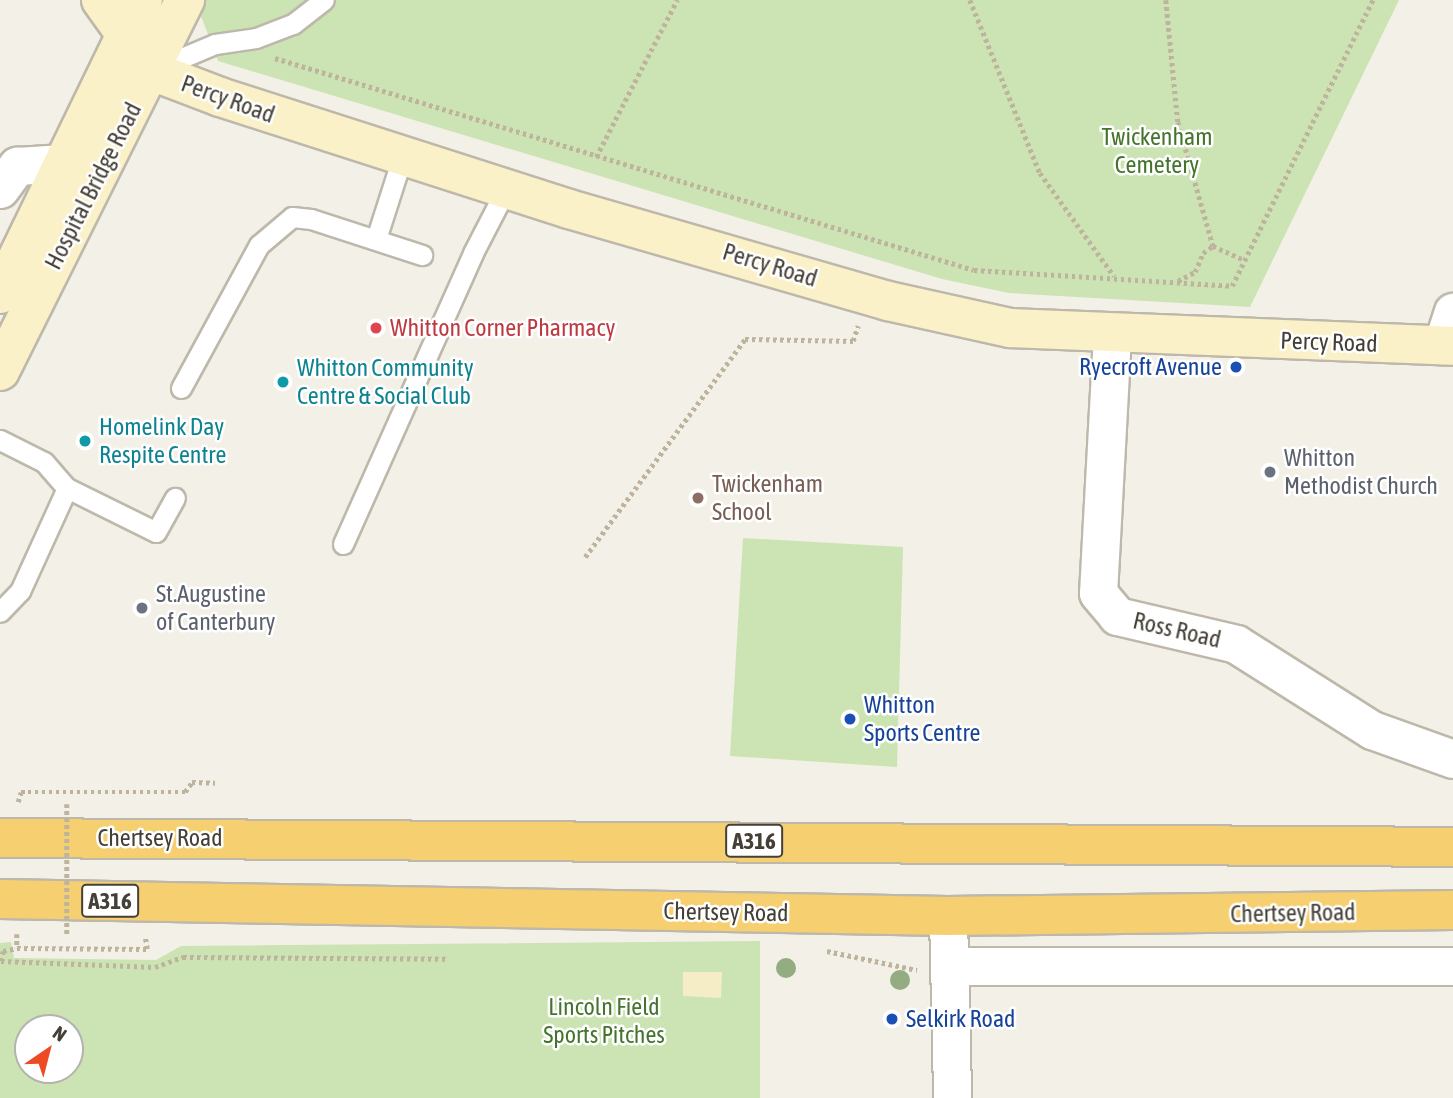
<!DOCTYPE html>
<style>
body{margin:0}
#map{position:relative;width:1453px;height:1098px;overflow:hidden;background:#f3f0e7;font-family:"Asap Condensed",sans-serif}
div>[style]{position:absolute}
.green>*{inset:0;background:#cce4b3}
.sand>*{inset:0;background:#f5edc5}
.path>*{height:4.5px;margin-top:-2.25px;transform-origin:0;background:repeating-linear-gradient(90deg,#beb49d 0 3.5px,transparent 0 7px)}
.roads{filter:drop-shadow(2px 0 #beb8ab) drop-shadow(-2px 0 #beb8ab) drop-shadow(0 2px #beb8ab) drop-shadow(0 -2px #beb8ab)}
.lane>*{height:19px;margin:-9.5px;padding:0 9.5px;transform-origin:9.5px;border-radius:9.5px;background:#fff}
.street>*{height:37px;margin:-18.5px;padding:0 18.5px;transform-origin:18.5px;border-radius:18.5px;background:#fff}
.secondary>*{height:38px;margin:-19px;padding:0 19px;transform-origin:19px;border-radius:19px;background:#fbf1c9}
.highway>*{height:38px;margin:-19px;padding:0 19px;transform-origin:19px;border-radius:19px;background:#f5cf70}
.path-bridge>*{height:4.5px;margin-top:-2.25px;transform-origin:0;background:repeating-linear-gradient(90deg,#beb49d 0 3.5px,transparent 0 7px)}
.trees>*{width:20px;height:20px;margin:-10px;border-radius:50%;background:#93ac81}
.dots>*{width:19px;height:19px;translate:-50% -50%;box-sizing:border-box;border:4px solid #fff;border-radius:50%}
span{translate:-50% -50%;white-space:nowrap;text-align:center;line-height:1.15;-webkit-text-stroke:5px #fff;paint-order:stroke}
.shield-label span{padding:2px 5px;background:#fff;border:2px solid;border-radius:5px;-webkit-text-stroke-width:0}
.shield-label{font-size:23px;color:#454037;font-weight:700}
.street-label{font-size:24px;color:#454037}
.park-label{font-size:24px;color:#45742d}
.health-label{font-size:24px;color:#be3a42}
.left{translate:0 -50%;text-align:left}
.transit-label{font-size:24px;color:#164399}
.right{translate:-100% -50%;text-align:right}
.culture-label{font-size:24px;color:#0d838f}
.worship-label{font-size:24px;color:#5b616d}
.education-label{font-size:24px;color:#785e54}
.north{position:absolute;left:14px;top:1014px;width:70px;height:70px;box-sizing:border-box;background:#fff;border:2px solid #b5b3af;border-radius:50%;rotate:35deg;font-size:19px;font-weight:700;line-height:28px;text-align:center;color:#454037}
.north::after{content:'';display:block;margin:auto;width:24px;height:32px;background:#ed4b24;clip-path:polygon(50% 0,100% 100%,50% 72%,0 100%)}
</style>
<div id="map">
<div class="green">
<div style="clip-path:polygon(202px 0,1399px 0,1250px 307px,1009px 293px,942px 279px,218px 61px,198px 8px)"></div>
<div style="clip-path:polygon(743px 538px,903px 547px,897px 767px,730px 756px)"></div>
<div style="clip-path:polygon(evenodd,760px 941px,760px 1098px,0 1098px,0 943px,11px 942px,14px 958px,156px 960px,181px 946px,760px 941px,28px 1028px,70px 1028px,70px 1070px,28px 1070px,28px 1028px)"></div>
</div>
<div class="sand">
<div style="clip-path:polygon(683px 972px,722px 972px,721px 998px,683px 996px)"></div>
</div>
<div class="path">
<div style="left:970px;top:0;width:187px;rotate:68deg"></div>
<div style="left:1040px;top:173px;width:127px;rotate:54.3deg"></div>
<div style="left:1166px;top:0;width:123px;rotate:84.4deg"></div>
<div style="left:1178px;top:122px;width:129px;rotate:74.2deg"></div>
<div style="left:275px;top:58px;width:730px;rotate:16.87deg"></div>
<div style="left:974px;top:270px;width:258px;rotate:3.5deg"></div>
<div style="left:1232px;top:286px;width:319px;rotate:-63.8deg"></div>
<div style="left:596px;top:157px;width:177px;rotate:-62.7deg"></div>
<div style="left:1178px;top:281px;width:19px;rotate:-28deg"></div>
<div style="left:1195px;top:272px;width:21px;rotate:-67deg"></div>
<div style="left:1203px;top:253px;width:12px;rotate:-35deg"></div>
<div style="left:1213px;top:246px;width:34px;rotate:24deg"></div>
<div style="left:585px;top:557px;width:270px;rotate:-53.7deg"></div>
<div style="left:745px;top:339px;width:108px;rotate:1.1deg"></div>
<div style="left:853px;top:341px;width:16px;rotate:-72deg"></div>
<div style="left:18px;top:802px;width:10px;rotate:-73deg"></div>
<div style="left:21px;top:792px;width:164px"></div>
<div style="left:185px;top:792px;width:12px;rotate:-55deg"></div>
<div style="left:192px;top:782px;width:23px;rotate:2deg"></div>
<div style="left:17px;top:934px;width:14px;rotate:90deg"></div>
<div style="left:17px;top:948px;width:130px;rotate:0.4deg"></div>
<div style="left:147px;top:949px;width:13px;rotate:-99deg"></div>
<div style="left:827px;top:951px;width:92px;rotate:11.9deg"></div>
<div style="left:0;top:961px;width:10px;rotate:-73deg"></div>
<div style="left:3px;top:951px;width:14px;rotate:-12deg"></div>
<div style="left:1px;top:961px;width:154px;rotate:2.2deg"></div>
<div style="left:155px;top:967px;width:30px;rotate:-20deg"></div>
<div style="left:183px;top:957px;width:264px;rotate:0.4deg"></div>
</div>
<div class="roads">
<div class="lane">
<div style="left:153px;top:70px;width:67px;rotate:-22.8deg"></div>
<div style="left:215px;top:44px;width:41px;rotate:-8.3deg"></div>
<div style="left:256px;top:38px;width:40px;rotate:-21deg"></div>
<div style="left:293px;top:24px;width:39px;rotate:-38deg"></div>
<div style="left:376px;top:239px;width:88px;rotate:-72.2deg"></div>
<div style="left:181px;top:388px;width:163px;rotate:-61.4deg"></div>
<div style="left:259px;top:245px;width:43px;rotate:-40.3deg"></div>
<div style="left:292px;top:217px;width:19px;rotate:6deg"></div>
<div style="left:311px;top:219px;width:117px;rotate:18deg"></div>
<div style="left:0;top:440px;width:49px;rotate:26.6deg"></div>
<div style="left:44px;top:462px;width:35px;rotate:49deg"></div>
<div style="left:67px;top:488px;width:113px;rotate:114.5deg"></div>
<div style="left:20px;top:591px;width:29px;rotate:134deg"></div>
<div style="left:67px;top:488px;width:99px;rotate:26.3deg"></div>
<div style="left:156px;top:532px;width:39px;rotate:-61deg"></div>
<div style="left:343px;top:544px;width:319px;rotate:-65.9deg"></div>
<div style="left:473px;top:253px;width:72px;rotate:-62.7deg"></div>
</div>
<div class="street">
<div style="left:0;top:189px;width:29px;rotate:-54deg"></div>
<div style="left:17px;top:166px;width:46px;rotate:-3.7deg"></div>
<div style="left:1112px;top:335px;width:258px;rotate:93.1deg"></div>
<div style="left:1098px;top:593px;width:30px;rotate:50deg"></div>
<div style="left:1117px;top:616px;width:122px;rotate:13.2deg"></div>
<div style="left:1236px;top:644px;width:161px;rotate:32.3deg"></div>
<div style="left:1372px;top:730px;width:86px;rotate:19.7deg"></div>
<div style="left:1442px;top:345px;width:35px;rotate:-72deg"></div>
<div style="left:948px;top:916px;width:182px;rotate:88.7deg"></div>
<div style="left:952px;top:966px;width:501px"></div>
</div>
<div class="secondary">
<div style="left:101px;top:0;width:87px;rotate:54.3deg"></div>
<div style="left:152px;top:71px;width:73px;rotate:20.9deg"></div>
<div style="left:220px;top:97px;width:367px;rotate:17.8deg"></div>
<div style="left:569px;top:209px;width:332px;rotate:16.1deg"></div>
<div style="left:888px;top:301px;width:125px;rotate:12.5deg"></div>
<div style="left:1010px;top:328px;width:443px;rotate:2.3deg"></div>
<div style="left:0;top:294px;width:327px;rotate:-64.1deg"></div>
<div style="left:0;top:371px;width:415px;rotate:-63.5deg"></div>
</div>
<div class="highway">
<div style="left:0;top:838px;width:1453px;rotate:0.35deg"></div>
<div style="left:0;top:899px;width:948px;rotate:1.03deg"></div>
<div style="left:948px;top:916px;width:505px;rotate:-0.68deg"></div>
</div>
</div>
<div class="path-bridge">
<div style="left:67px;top:804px;width:132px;rotate:90deg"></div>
</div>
<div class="trees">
<div style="left:786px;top:968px"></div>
<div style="left:900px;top:980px"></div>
</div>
<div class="dots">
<div style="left:376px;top:328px;background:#e0444e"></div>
<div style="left:1236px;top:367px;background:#1a4fb4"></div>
<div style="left:283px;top:382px;background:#0f9aa8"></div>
<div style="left:85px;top:441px;background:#0f9aa8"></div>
<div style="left:1270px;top:472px;background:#6b7280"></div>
<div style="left:698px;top:498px;background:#8d6e63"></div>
<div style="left:142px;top:608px;background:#6b7280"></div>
<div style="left:850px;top:719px;background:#1a4fb4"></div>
<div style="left:892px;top:1019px;background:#1a4fb4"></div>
</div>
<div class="shield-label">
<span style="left:754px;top:841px">A316</span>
<span style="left:110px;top:901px">A316</span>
</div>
<div class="street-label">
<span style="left:228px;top:99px;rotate:20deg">Percy Road</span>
<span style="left:93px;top:186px;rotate:-63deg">Hospital Bridge Road</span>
<span style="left:770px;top:265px;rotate:17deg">Percy Road</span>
<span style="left:1329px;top:342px;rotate:2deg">Percy Road</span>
<span style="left:1177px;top:630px;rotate:13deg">Ross Road</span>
<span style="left:160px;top:838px">Chertsey Road</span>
<span style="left:726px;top:912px;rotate:1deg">Chertsey Road</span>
<span style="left:1293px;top:913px;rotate:-1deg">Chertsey Road</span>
</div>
<div class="park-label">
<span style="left:1157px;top:151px">Twickenham<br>Cemetery</span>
<span style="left:604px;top:1021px">Lincoln Field<br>Sports Pitches</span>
</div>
<div class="health-label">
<span class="left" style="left:390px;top:328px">Whitton Corner Pharmacy</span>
</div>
<div class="transit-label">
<span class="right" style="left:1222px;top:367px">Ryecroft Avenue</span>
<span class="left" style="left:864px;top:719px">Whitton<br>Sports Centre</span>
<span class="left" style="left:906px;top:1019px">Selkirk Road</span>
</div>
<div class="culture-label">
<span class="left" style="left:297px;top:382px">Whitton Community<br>Centre &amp; Social Club</span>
<span class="left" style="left:99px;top:441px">Homelink Day<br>Respite Centre</span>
</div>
<div class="worship-label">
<span class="left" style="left:1284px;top:472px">Whitton<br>Methodist Church</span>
<span class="left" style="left:156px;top:608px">St.Augustine<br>of Canterbury</span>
</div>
<div class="education-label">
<span class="left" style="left:712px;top:498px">Twickenham<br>School</span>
</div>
<div class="north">N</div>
</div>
